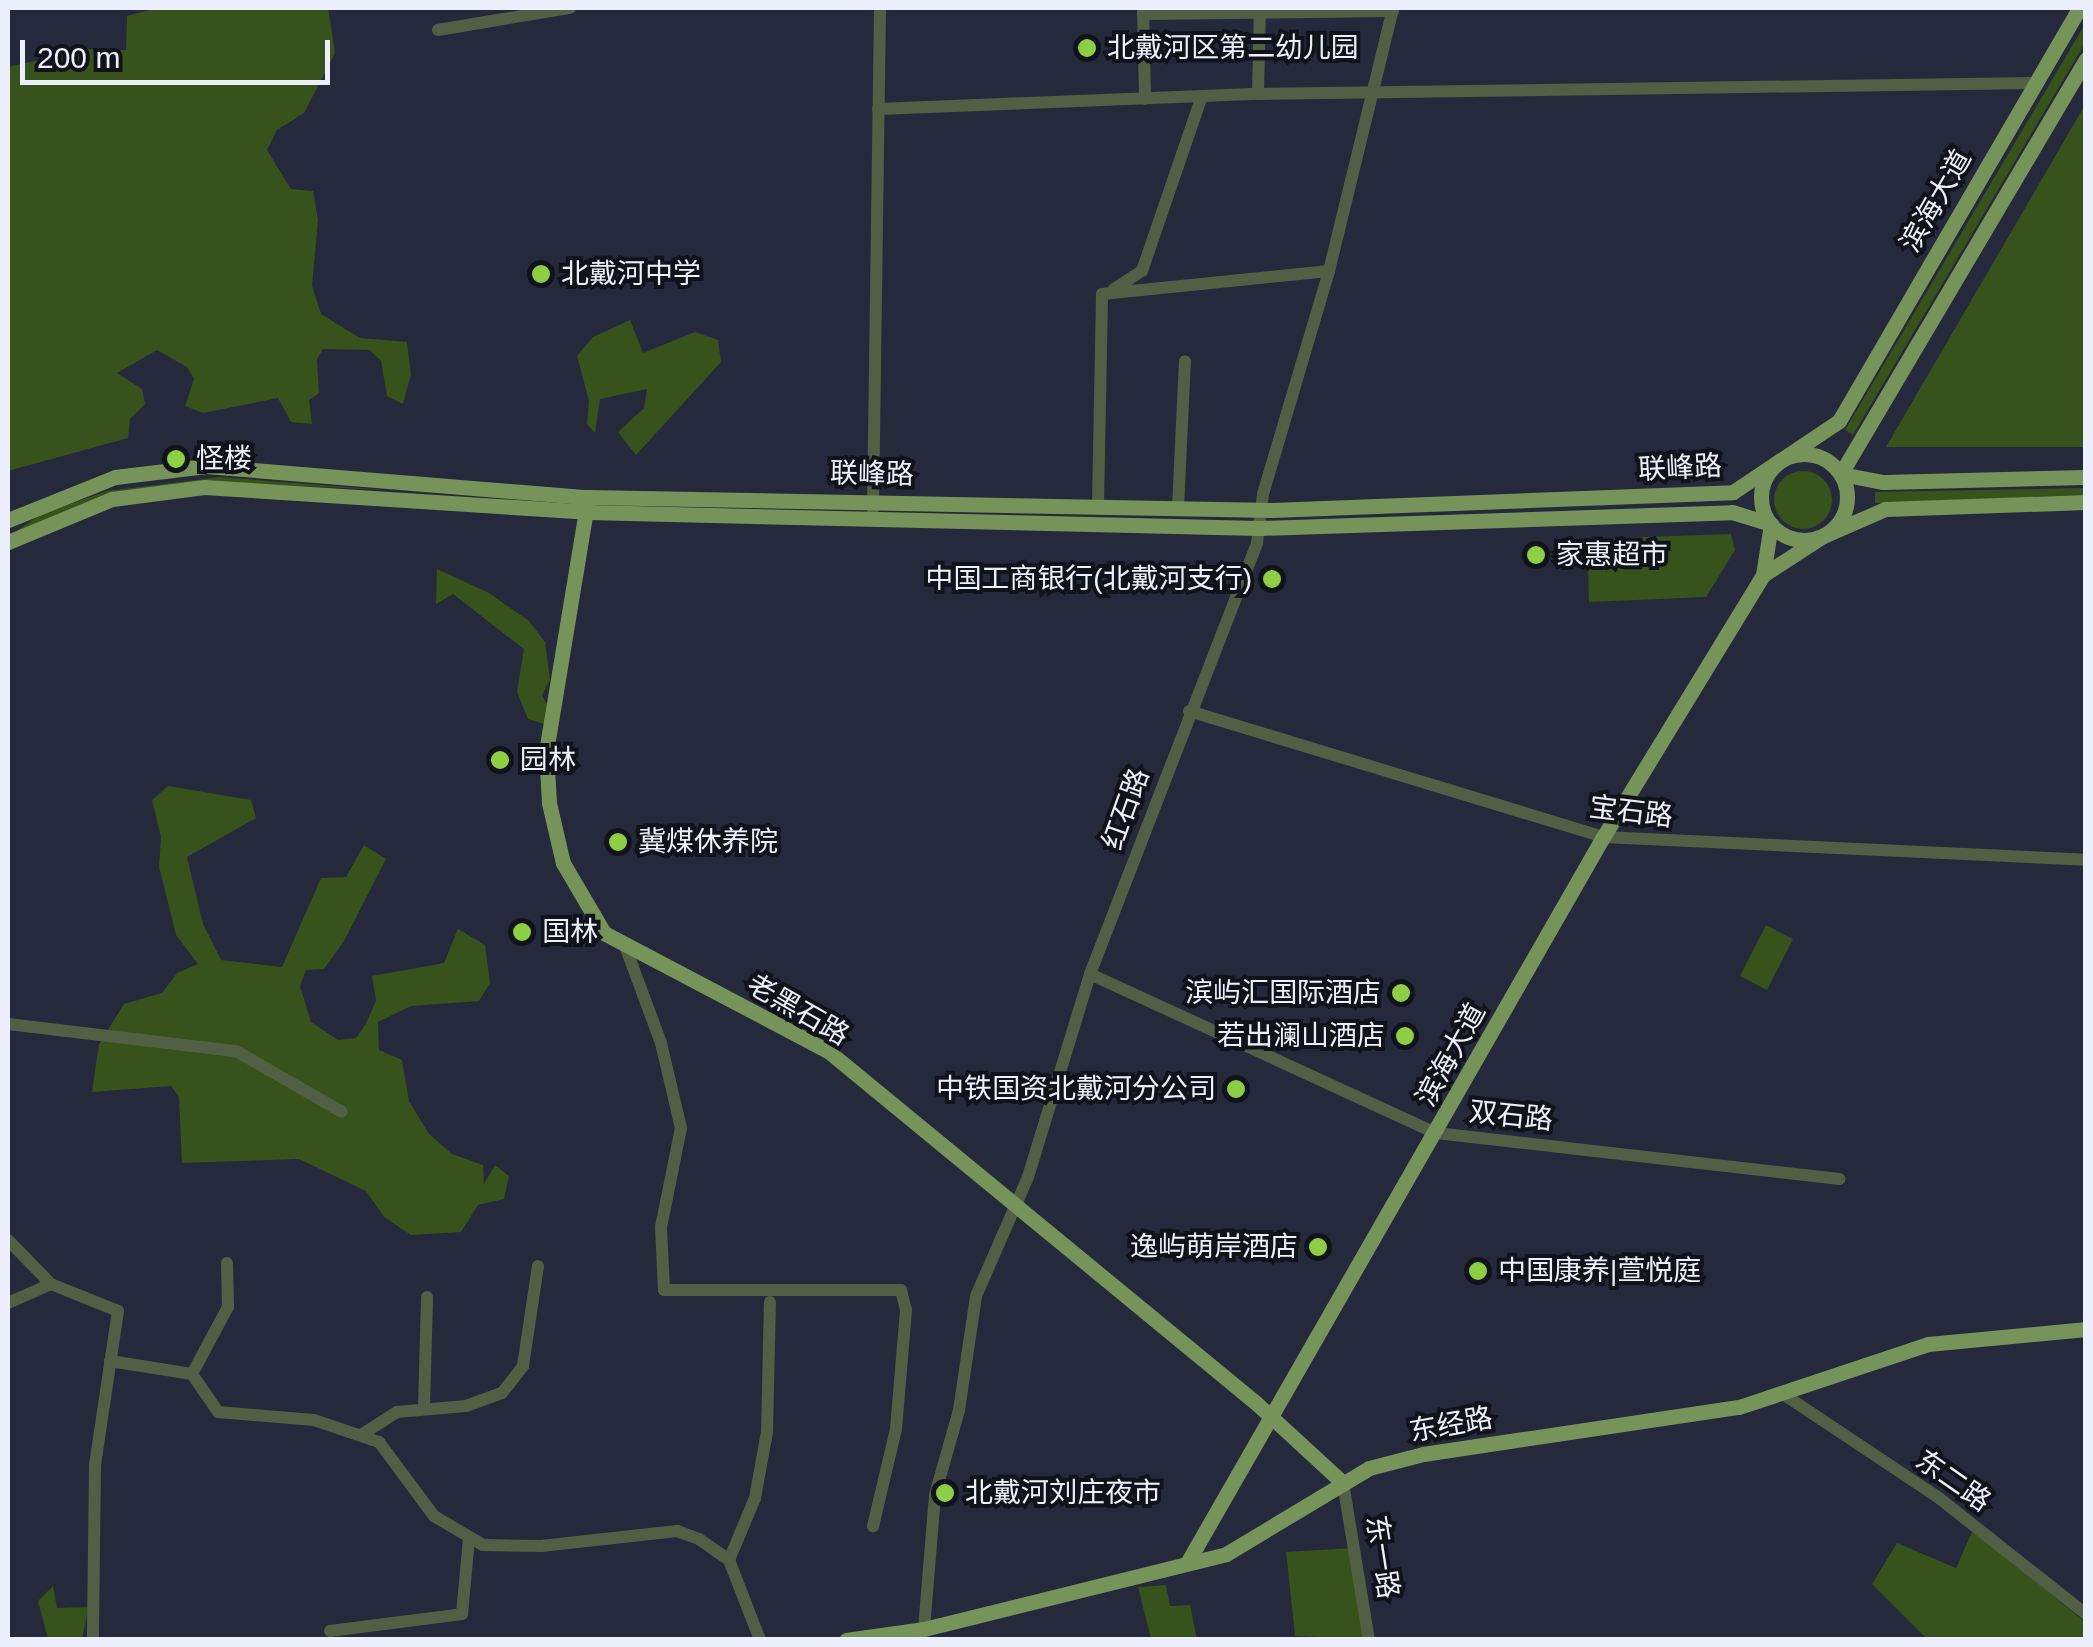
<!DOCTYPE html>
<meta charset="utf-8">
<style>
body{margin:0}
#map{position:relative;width:2093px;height:1647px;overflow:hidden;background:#25293c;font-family:Helvetica,"Noto Sans SC",sans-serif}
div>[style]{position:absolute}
.green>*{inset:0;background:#37521a}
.round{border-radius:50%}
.minor>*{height:12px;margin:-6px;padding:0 6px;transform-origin:6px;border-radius:6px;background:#516044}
.major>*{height:15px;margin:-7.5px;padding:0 7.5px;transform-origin:7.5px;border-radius:7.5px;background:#76945a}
.major>.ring{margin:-7.5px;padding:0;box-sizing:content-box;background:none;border:15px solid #76945a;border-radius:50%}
.dots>*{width:28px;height:28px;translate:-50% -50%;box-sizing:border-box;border:5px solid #11131b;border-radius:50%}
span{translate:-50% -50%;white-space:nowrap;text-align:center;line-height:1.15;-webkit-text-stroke:8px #11131b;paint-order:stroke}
.poi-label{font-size:28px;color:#ecf0fd}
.left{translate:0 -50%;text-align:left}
.right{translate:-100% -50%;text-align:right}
.street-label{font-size:28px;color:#ecf0fd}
.frame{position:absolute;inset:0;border:10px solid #ecf0fd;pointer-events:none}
.scale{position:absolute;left:20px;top:40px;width:310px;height:45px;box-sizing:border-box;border:5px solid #ecf0fd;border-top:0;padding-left:12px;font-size:30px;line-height:35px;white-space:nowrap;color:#ecf0fd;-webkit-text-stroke:8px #11131b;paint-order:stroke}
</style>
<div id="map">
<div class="green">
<div style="clip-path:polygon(157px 8px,328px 8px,335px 53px,304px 113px,277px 130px,267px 150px,291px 189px,313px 191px,318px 220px,312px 286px,321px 314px,360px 338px,407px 342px,411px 374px,403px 404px,387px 396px,381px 361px,370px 350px,323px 349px,317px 359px,319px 393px,309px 400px,312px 424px,291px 422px,278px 398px,203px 413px,185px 406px,194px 379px,187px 367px,157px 350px,117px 373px,142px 389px,145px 404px,130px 419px,128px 438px,8px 471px,8px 67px,86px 49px,126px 50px,127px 16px)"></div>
<div style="clip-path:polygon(2085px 24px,2085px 43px,1853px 435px,1845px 430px)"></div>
<div style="clip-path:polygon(2085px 105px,2085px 447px,1886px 447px)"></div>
<div style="clip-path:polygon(630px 320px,643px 353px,695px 332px,718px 340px,721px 362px,636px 455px,618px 432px,644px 408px,647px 389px,600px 399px,595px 433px,587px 424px,589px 401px,577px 356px,593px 337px)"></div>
<div class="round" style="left:1774px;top:471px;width:58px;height:58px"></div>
<div style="clip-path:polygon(220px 477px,385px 490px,281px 485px,108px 496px,8px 537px,41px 514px,107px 491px)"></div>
<div style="clip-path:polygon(2086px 488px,2085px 495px,1875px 503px,1875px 492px)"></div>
<div style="clip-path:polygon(1731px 534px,1735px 550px,1706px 597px,1589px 602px,1587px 539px)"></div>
<div style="clip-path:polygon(437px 569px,489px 593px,529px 621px,545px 642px,550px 680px,542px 695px,549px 708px,544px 724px,528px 719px,517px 692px,524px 649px,453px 594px,436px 604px)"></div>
<div style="clip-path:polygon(168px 786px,251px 800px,256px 818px,187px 857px,203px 924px,221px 960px,282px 967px,321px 878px,346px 877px,364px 845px,386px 859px,344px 941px,324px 969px,306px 970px,300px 986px,311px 1022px,338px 1040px,356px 1038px,365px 1025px,376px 1001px,372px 976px,444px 963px,458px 929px,485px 945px,490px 983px,479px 1001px,411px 1006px,378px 1022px,379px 1050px,402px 1060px,409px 1101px,429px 1134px,452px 1154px,483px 1165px,484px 1184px,495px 1165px,509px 1176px,504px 1199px,478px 1205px,461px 1232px,411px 1235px,384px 1217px,366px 1191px,299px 1159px,182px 1163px,179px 1097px,171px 1086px,92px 1092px,99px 1044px,124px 1004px,162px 993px,177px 973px,198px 964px,176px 935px,159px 867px,161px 837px,152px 800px)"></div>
<div style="clip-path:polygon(1766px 925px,1793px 939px,1767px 990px,1740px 976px)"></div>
<div style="clip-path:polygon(1973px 1530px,2085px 1622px,2085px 1639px,1927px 1639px,1872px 1584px,1897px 1543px,1956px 1568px)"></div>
<div style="clip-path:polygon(1353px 1548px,1365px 1639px,1295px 1636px,1286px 1552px)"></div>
<div style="clip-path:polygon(1166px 1585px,1170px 1606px,1190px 1605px,1197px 1639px,1151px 1639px,1138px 1587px)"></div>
<div style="clip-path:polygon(53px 1586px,57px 1608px,89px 1607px,82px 1639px,48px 1639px,38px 1601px)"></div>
</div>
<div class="minor">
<div style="left:1143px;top:8px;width:91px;rotate:88.7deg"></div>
<div style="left:1143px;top:14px;width:250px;rotate:-0.7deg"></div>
<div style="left:438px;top:30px;width:134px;rotate:-9.5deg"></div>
<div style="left:1258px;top:94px;width:86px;rotate:-88.7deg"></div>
<div style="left:878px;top:109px;width:380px;rotate:-2.3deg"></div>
<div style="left:1258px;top:94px;width:776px;rotate:-0.81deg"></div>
<div style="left:1114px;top:289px;width:33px;rotate:-33deg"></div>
<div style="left:1142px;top:271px;width:185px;rotate:-71.1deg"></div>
<div style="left:1098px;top:504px;width:210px;rotate:-88.9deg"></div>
<div style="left:1102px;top:294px;width:228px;rotate:-5.8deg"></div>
<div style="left:1178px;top:508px;width:147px;rotate:-87.3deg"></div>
<div style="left:873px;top:509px;width:501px;rotate:-89.2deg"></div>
<div style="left:1189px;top:711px;width:433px;rotate:16.9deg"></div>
<div style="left:1603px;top:837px;width:484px;rotate:2.7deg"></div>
<div style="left:624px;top:943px;width:107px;rotate:69.7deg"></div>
<div style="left:661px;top:1043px;width:87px;rotate:76.8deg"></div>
<div style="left:681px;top:1128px;width:101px;rotate:101.4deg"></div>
<div style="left:661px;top:1227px;width:63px;rotate:87.3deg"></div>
<div style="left:664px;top:1290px;width:237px"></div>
<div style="left:901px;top:1290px;width:21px;rotate:76deg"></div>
<div style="left:906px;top:1310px;width:119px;rotate:94.8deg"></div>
<div style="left:896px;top:1429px;width:100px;rotate:103.3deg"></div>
<div style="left:1090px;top:974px;width:381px;rotate:24.7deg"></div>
<div style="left:1436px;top:1133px;width:406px;rotate:6.5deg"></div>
<div style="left:8px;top:1024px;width:230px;rotate:6.8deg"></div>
<div style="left:236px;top:1051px;width:122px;rotate:29.9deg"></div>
<div style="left:8px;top:1240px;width:62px;rotate:45.7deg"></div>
<div style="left:51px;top:1284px;width:72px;rotate:21.9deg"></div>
<div style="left:118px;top:1311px;width:156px;rotate:98.5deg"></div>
<div style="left:95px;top:1465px;width:175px;rotate:90.7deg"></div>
<div style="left:8px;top:1303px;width:47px;rotate:-23.8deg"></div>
<div style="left:110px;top:1361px;width:83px;rotate:9deg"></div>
<div style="left:192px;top:1374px;width:46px;rotate:55.6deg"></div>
<div style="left:218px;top:1412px;width:96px;rotate:4.8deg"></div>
<div style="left:314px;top:1420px;width:69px;rotate:18.7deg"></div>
<div style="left:379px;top:1442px;width:92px;rotate:53.4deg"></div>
<div style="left:434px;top:1516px;width:57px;rotate:30.6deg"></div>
<div style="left:483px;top:1545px;width:58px;rotate:1deg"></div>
<div style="left:541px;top:1546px;width:137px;rotate:-6.3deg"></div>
<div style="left:677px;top:1531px;width:23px;rotate:20deg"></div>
<div style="left:699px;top:1539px;width:37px;rotate:35deg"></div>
<div style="left:729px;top:1560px;width:86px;rotate:68.8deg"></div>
<div style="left:192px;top:1374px;width:76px;rotate:-61.8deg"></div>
<div style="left:228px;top:1307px;width:44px;rotate:-91.3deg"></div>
<div style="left:1786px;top:1396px;width:184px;rotate:33.7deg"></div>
<div style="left:1939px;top:1498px;width:187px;rotate:38.3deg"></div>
<div style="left:424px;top:1406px;width:109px;rotate:-88.4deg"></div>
<div style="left:361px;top:1435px;width:43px;rotate:-32.6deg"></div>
<div style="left:397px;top:1412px;width:69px;rotate:-5deg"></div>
<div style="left:466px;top:1406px;width:38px;rotate:-20deg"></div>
<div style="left:502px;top:1393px;width:34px;rotate:-52deg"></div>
<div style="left:523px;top:1366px;width:101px;rotate:-81.5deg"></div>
<div style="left:1343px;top:1483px;width:159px;rotate:80.6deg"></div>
<div style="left:729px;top:1560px;width:67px;rotate:-67.2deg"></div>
<div style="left:755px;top:1498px;width:67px;rotate:-79.7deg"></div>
<div style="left:767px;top:1432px;width:130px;rotate:-88.7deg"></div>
<div style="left:924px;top:1629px;width:134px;rotate:-85.3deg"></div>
<div style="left:935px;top:1495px;width:88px;rotate:-74.2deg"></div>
<div style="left:959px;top:1410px;width:115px;rotate:-81.5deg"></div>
<div style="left:976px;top:1296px;width:130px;rotate:-66.4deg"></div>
<div style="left:1028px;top:1177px;width:212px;rotate:-73deg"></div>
<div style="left:1090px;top:974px;width:462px;rotate:-68.8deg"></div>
<div style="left:1257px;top:543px;width:49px;rotate:-83deg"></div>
<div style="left:1263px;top:494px;width:233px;rotate:-73.5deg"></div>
<div style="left:1329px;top:271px;width:271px;rotate:-76.3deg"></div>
<div style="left:330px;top:1631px;width:133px;rotate:-7.3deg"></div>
<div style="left:462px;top:1614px;width:75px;rotate:-84.7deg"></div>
</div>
<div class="major">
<div style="left:2086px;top:59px;width:482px;rotate:120.6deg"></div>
<div style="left:1841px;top:474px;width:43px;rotate:10.8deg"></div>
<div style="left:1883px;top:482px;width:203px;rotate:-1.4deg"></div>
<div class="ring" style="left:1761px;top:454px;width:71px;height:71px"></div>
<div style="left:587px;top:504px;width:250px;rotate:99.4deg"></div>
<div style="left:546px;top:751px;width:52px;rotate:86.7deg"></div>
<div style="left:549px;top:803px;width:62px;rotate:76.9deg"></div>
<div style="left:563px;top:863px;width:81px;rotate:59.6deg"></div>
<div style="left:604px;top:933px;width:253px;rotate:27.8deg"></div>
<div style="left:828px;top:1051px;width:554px;rotate:39.43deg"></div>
<div style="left:1256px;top:1403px;width:118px;rotate:42.6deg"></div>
<div style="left:8px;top:520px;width:115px;rotate:-21.9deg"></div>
<div style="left:115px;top:477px;width:92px;rotate:-6.9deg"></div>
<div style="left:206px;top:466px;width:382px;rotate:4.7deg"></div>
<div style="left:587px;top:497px;width:685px;rotate:1.09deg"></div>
<div style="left:1272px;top:510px;width:461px;rotate:-2.2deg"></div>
<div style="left:1733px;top:492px;width:128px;rotate:-33.8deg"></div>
<div style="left:1839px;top:421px;width:478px;rotate:-59.8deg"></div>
<div style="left:8px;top:542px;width:113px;rotate:-22.5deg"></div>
<div style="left:112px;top:499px;width:93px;rotate:-7.4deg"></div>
<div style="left:204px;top:487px;width:384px;rotate:3.7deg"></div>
<div style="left:587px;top:512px;width:672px;rotate:1.36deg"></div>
<div style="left:1259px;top:528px;width:473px;rotate:-1.9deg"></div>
<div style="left:1732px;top:512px;width:41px;rotate:17.1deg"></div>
<div style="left:1771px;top:524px;width:52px;rotate:98.9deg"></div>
<div style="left:1763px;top:575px;width:307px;rotate:121.4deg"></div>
<div style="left:1603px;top:837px;width:837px;rotate:119.81deg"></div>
<div style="left:1763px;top:575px;width:72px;rotate:-33deg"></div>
<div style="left:1823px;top:536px;width:68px;rotate:-23.5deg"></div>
<div style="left:1885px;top:509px;width:201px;rotate:-2deg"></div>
<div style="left:846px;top:1640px;width:79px;rotate:-8deg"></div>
<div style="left:924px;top:1629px;width:311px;rotate:-13.9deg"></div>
<div style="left:1226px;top:1554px;width:167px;rotate:-31deg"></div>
<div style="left:1369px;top:1468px;width:56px;rotate:-14.5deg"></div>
<div style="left:1423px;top:1454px;width:319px;rotate:-8.5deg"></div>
<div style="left:1739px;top:1407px;width:199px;rotate:-18.4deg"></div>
<div style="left:1928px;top:1344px;width:159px;rotate:-5.4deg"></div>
</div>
<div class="dots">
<div style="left:1087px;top:48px;background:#8dce44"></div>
<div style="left:541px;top:274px;background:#8dce44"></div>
<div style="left:176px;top:459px;background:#8dce44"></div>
<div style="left:1536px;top:555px;background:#8dce44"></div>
<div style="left:1272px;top:579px;background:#8dce44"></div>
<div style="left:500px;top:760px;background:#8dce44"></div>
<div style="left:618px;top:842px;background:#8dce44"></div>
<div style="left:522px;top:932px;background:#8dce44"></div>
<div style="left:1401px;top:993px;background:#8dce44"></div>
<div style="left:1405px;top:1036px;background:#8dce44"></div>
<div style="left:1236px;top:1089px;background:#8dce44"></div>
<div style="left:1318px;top:1247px;background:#8dce44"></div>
<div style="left:1478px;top:1271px;background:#8dce44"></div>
<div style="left:945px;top:1493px;background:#8dce44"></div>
</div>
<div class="poi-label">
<span class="left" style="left:1107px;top:48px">北戴河区第二幼儿园</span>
<span class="left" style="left:561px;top:274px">北戴河中学</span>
<span class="left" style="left:196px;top:459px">怪楼</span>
<span class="left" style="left:1556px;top:555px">家惠超市</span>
<span class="right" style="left:1252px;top:579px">中国工商银行(北戴河支行)</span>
<span class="left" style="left:520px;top:760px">园林</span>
<span class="left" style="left:638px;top:842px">冀煤休养院</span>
<span class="left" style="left:542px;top:932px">国林</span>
<span class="right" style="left:1381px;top:993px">滨屿汇国际酒店</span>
<span class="right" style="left:1385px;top:1036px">若出澜山酒店</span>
<span class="right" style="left:1216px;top:1089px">中铁国资北戴河分公司</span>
<span class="right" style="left:1298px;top:1247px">逸屿萌岸酒店</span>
<span class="left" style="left:1498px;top:1271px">中国康养|萱悦庭</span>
<span class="left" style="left:965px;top:1493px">北戴河刘庄夜市</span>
</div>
<div class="street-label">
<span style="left:1936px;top:201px;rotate:-60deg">滨海大道</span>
<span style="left:1680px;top:468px;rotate:-3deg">联峰路</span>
<span style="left:872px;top:474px;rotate:1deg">联峰路</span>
<span style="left:1126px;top:809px;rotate:-70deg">红石路</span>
<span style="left:1631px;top:812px;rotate:7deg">宝石路</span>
<span style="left:798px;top:1010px;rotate:30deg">老黑石路</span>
<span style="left:1451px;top:1055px;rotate:-61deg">滨海大道</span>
<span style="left:1511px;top:1116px;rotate:6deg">双石路</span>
<span style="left:1451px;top:1425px;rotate:-10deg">东经路</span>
<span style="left:1953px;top:1481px;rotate:35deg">东二路</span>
<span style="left:1382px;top:1557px;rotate:81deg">东一路</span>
</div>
<div class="frame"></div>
<div class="scale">200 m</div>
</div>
